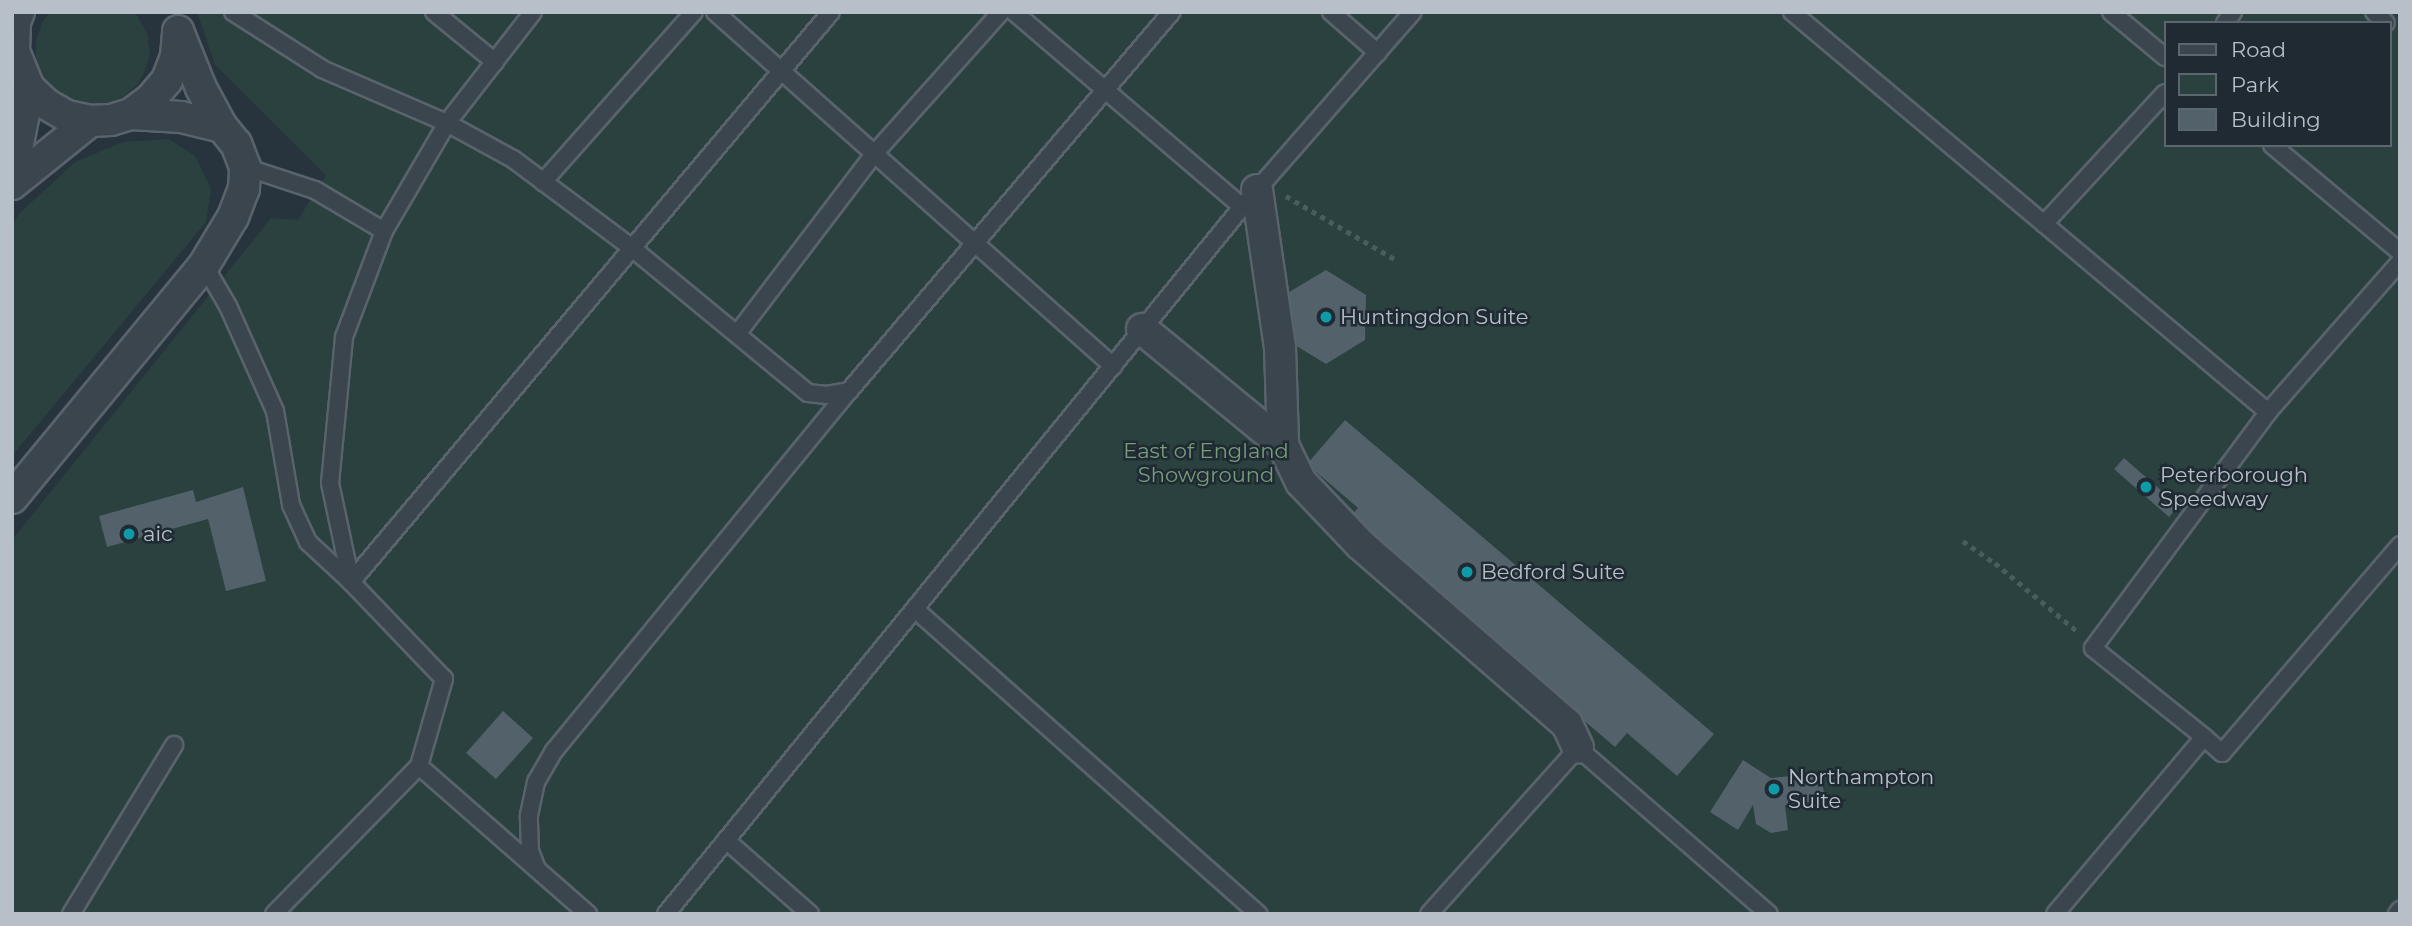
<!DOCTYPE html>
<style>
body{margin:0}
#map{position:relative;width:2412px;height:926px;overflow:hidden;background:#27343e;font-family:Montserrat,sans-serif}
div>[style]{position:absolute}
.green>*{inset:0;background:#2a413f}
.building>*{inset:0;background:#53616b}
.path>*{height:4.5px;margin-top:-2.25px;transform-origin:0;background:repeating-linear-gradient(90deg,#495d5c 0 5px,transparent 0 10px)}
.roads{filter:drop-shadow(2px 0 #59636c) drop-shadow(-2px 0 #59636c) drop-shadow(0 2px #59636c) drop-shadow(0 -2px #59636c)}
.lane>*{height:16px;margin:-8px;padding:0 8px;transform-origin:8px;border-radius:8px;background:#3b454e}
.street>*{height:30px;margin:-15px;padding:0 15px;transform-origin:15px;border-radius:15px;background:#3b454e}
.dots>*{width:19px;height:19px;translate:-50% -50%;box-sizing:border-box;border:4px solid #202a33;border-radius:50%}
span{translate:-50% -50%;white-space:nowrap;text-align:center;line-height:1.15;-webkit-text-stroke:5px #202a33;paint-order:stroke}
.poi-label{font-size:21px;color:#b7c0c9}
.left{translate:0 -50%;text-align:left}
.park-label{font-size:21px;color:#779c7b}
.frame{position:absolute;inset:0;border:14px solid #b7c0c9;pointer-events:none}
.legend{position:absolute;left:2164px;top:21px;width:228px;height:126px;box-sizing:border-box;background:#202a33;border:2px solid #5c666f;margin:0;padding:9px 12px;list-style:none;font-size:21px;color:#b7c0c9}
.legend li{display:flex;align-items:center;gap:14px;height:35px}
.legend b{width:35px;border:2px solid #5c666f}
</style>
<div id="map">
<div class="green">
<div style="clip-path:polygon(50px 12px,135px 12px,147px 33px,150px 52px,146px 69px,137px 85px,123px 97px,106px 105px,87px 106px,69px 101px,54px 92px,43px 77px,36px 60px,36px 41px,42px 23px)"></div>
<div style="clip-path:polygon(evenodd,197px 12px,2400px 12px,2400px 914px,12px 914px,12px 540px,271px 218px,298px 220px,326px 175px,215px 65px,197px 12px,2165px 23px,2389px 23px,2389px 145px,2165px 145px,2165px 23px)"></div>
<div style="clip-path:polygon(169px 139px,195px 156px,211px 189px,206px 222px,12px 456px,12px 226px,20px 213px,75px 162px,123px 142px)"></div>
</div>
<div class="building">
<div style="clip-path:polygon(1326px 270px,1366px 295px,1365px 340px,1326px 364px,1285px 339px,1286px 294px)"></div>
<div style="clip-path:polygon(1345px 420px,1714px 734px,1677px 776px,1627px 733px,1615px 747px,1348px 519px,1358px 508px,1307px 464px)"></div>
<div style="clip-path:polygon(2124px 458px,2179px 506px,2169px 517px,2114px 469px)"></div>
<div style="clip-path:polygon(243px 487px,266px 581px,226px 591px,208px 519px,107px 547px,99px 516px,193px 490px,196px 502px)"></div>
<div style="clip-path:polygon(503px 711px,533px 738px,496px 779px,466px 753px)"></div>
<div style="clip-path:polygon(1743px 760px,1771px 778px,1821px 773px,1825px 800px,1785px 805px,1788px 830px,1771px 833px,1756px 824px,1753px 805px,1738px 830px,1710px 812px)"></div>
</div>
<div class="path">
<div style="left:1286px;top:196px;width:129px;rotate:30.1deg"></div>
<div style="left:1963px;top:541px;width:39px;rotate:35deg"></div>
<div style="left:1995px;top:563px;width:108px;rotate:39.7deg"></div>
</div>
<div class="roads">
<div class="lane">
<div style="left:233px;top:12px;width:106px;rotate:32.6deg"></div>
<div style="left:322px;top:69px;width:136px;rotate:23.4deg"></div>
<div style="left:447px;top:123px;width:140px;rotate:-52.2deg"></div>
<div style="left:434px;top:12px;width:79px;rotate:39.3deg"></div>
<div style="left:715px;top:12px;width:533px;rotate:41.65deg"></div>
<div style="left:1014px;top:12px;width:300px;rotate:40.5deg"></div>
<div style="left:1331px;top:12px;width:62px;rotate:41.1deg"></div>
<div style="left:1792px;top:12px;width:622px;rotate:40.04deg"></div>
<div style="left:2268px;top:412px;width:200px;rotate:-48.7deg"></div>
<div style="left:2111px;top:12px;width:70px;rotate:39.8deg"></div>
<div style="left:2374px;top:12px;width:16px;rotate:43deg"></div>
<div style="left:2225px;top:23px;width:14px;rotate:-54deg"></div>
<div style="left:2272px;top:145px;width:167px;rotate:39.9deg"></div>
<div style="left:245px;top:167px;width:74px;rotate:18.2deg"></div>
<div style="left:315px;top:190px;width:80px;rotate:30.7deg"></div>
<div style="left:384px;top:231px;width:125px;rotate:-59.7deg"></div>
<div style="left:447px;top:123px;width:75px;rotate:28.6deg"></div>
<div style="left:513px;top:159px;width:149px;rotate:36.8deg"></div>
<div style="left:632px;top:248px;width:228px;rotate:39.5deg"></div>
<div style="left:808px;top:393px;width:19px;rotate:6deg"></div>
<div style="left:827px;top:395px;width:22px;rotate:-10deg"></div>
<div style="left:849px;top:391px;width:498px;rotate:-49.6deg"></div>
<div style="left:543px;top:182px;width:227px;rotate:-48.4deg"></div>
<div style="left:2044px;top:224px;width:178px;rotate:-47.3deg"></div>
<div style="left:204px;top:265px;width:48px;rotate:59.7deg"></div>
<div style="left:228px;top:306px;width:115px;rotate:65.9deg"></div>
<div style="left:275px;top:411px;width:95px;rotate:80.3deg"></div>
<div style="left:291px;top:505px;width:41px;rotate:65.3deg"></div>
<div style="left:308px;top:542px;width:59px;rotate:42.9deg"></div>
<div style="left:737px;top:334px;width:226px;rotate:-52.7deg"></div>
<div style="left:874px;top:154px;width:191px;rotate:-48.2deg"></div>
<div style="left:351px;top:582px;width:101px;rotate:-102deg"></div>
<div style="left:330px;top:483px;width:147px;rotate:-84.5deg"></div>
<div style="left:344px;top:337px;width:113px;rotate:-69.3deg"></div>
<div style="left:916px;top:610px;width:458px;rotate:41.6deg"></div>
<div style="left:2204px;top:737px;width:24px;rotate:42deg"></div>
<div style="left:2222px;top:753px;width:274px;rotate:-49.4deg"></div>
<div style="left:419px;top:766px;width:225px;rotate:41.2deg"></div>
<div style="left:726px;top:840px;width:112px;rotate:41.4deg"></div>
<div style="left:537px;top:869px;width:19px;rotate:-111deg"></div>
<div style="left:530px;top:851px;width:36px;rotate:-92deg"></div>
<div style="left:529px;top:815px;width:34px;rotate:-78deg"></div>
<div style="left:536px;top:782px;width:36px;rotate:-60deg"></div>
<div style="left:554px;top:751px;width:465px;rotate:-50.7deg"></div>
<div style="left:71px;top:914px;width:198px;rotate:-58.6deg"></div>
<div style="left:274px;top:914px;width:207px;rotate:-45.6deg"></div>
<div style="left:419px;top:766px;width:91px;rotate:-74deg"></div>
<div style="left:444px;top:679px;width:134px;rotate:-133.8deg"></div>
<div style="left:351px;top:582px;width:745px;rotate:-49.9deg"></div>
<div style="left:666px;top:914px;width:912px;rotate:-50.83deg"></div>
<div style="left:1242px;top:207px;width:259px;rotate:-48.8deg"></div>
<div style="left:1429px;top:914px;width:223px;rotate:-48.1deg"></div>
<div style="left:1578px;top:748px;width:253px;rotate:41deg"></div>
<div style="left:2055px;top:914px;width:231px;rotate:-49.9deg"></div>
<div style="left:2204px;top:737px;width:142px;rotate:-141.3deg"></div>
<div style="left:2093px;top:648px;width:294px;rotate:-53.4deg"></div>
<div style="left:2397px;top:914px;width:5px;rotate:-53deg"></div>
</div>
<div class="street">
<div style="left:19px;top:12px;width:11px;rotate:112deg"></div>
<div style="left:15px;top:22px;width:29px;rotate:92deg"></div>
<div style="left:14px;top:51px;width:40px;rotate:68deg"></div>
<div style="left:29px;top:88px;width:23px;rotate:43deg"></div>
<div style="left:46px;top:104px;width:24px;rotate:30deg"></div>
<div style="left:67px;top:116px;width:24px;rotate:12deg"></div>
<div style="left:90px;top:121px;width:21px;rotate:-3deg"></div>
<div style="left:111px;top:120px;width:21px;rotate:-17deg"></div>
<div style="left:131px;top:114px;width:25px;rotate:-37deg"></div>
<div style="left:151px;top:99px;width:25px;rotate:-50deg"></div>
<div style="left:167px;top:80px;width:26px;rotate:-69deg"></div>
<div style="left:176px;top:56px;width:25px;rotate:-85deg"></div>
<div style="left:131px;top:114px;width:50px;rotate:3.4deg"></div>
<div style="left:181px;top:117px;width:42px;rotate:13.7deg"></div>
<div style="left:12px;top:174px;width:88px;rotate:-78.8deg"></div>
<div style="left:12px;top:184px;width:100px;rotate:-38.9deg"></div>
<div style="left:1257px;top:190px;width:159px;rotate:81.7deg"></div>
<div style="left:1280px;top:347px;width:98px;rotate:88.2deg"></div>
<div style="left:1283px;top:445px;width:41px;rotate:64.1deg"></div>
<div style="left:1301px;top:482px;width:87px;rotate:46.4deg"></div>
<div style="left:1361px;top:545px;width:273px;rotate:41deg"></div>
<div style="left:1567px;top:724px;width:26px;rotate:65deg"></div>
<div style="left:1142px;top:329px;width:183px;rotate:39.4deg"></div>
<div style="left:12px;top:498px;width:302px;rotate:-50.5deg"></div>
<div style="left:204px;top:265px;width:56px;rotate:-58.9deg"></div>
<div style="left:233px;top:217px;width:30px;rotate:-69deg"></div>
<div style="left:244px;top:189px;width:22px;rotate:-87deg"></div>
<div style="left:245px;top:167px;width:25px;rotate:-111deg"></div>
<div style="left:236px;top:144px;width:22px;rotate:-129deg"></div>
<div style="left:222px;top:127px;width:44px;rotate:-118.3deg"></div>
<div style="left:201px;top:88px;width:61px;rotate:-112deg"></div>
</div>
</div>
<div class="dots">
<div style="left:1326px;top:317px;background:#0f9aa8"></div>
<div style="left:2146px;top:487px;background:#0f9aa8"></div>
<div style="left:129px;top:534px;background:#0f9aa8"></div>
<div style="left:1467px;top:572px;background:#0f9aa8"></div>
<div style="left:1774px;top:789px;background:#0f9aa8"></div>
</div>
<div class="poi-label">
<span class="left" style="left:1340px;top:317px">Huntingdon Suite</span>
<span class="left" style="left:2160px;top:487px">Peterborough<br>Speedway</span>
<span class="left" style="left:143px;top:534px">aic</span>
<span class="left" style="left:1481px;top:572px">Bedford Suite</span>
<span class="left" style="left:1788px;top:789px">Northampton<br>Suite</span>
</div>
<div class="park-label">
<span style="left:1206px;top:463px">East of England<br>Showground</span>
</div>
<div class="frame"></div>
<ul class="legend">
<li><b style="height:9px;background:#3b454e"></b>Road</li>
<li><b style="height:19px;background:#2a413f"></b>Park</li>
<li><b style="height:19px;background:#53616b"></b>Building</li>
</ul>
</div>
